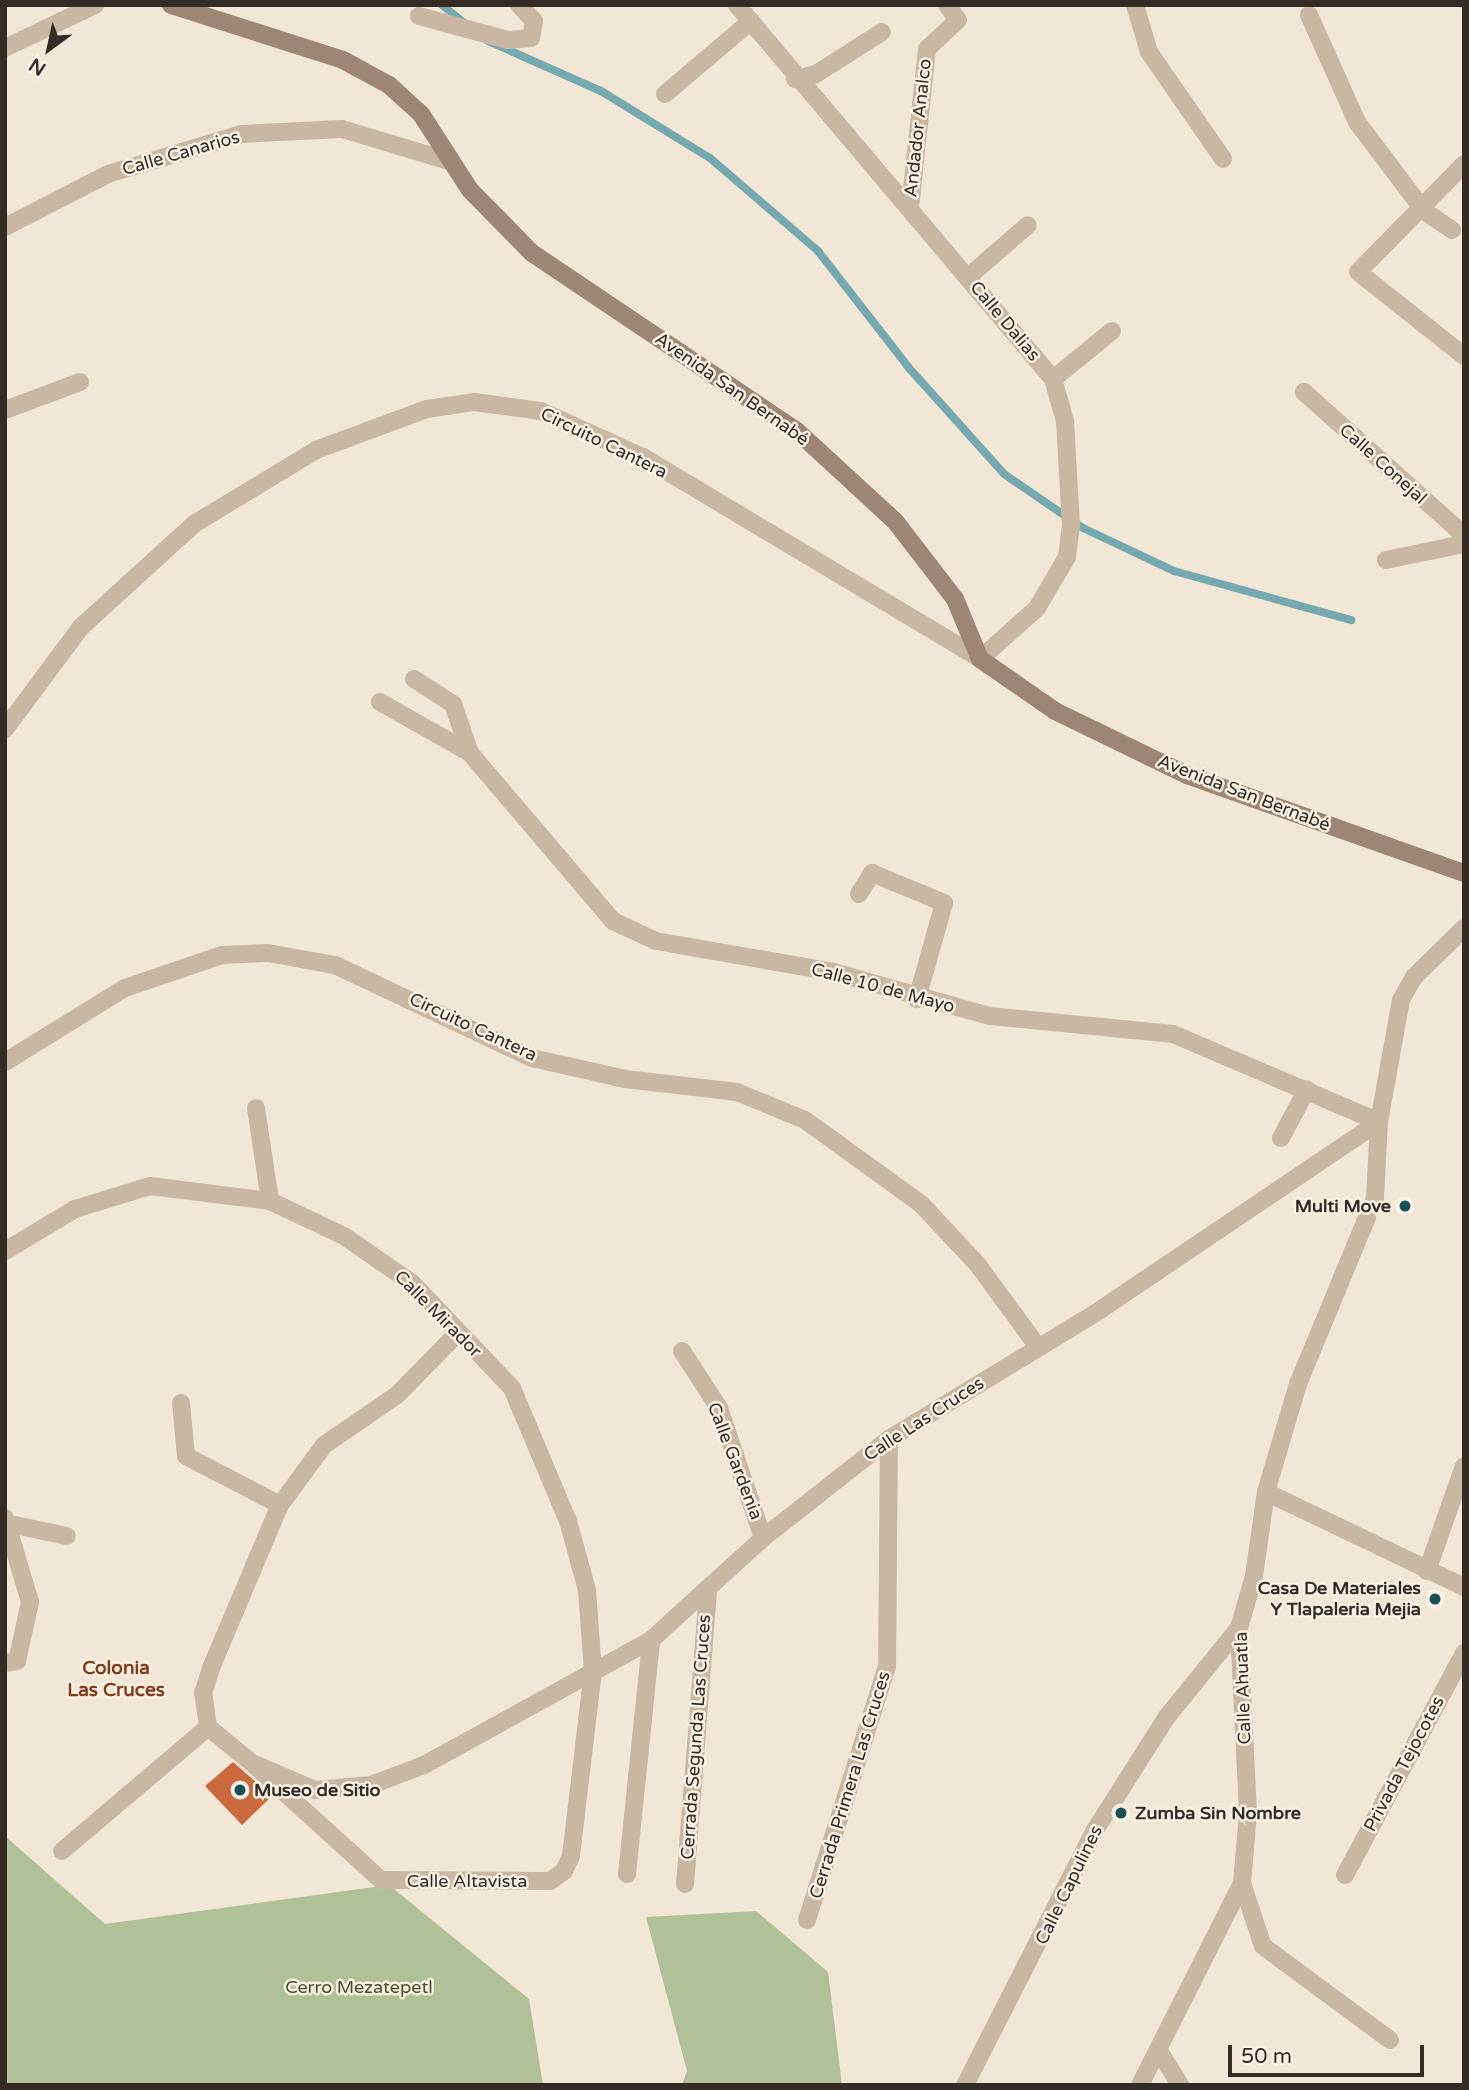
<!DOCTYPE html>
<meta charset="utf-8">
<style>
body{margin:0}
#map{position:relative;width:1469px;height:2090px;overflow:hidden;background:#f2e7d7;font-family:"Varela Round",sans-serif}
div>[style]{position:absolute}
.green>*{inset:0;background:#b0c197}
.stream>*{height:8px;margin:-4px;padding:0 4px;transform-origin:4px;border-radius:4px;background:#76a9af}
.building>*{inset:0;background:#ca693d}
.minor>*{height:18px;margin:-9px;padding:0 9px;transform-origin:9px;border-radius:9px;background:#cab7a3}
.secondary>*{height:18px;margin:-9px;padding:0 9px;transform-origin:9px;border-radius:9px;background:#9d8675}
.dots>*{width:19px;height:19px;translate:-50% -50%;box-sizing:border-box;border:4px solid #f9f1e3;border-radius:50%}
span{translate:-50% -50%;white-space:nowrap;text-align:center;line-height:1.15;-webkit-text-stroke:5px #f9f1e3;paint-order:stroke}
.street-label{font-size:18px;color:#342b25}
.poi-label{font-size:18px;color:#342b25;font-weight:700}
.right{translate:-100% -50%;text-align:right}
.left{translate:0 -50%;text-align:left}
.park-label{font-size:18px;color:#415329}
.neighbourhood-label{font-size:19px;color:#863c1c;font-weight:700}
.frame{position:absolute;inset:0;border:7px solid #342b25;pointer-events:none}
.north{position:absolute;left:14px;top:14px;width:70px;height:70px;-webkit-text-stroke:5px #f9f1e3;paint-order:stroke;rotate:213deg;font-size:19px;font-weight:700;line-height:28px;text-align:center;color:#342b25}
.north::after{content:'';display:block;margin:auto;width:24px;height:32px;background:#342b25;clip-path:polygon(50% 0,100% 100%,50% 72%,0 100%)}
.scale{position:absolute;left:1228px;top:2045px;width:196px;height:32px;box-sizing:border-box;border:4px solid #342b25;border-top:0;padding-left:9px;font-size:21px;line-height:24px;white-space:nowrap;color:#342b25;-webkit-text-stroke:5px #f9f1e3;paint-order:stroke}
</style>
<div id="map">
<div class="green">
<div style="clip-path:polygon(5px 1836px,105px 1924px,389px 1885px,529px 1999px,543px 2085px,5px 2085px)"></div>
<div style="clip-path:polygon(756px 1911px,828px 1972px,842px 2085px,682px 2085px,687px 2071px,646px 1917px)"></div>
</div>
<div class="stream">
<div style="left:442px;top:5px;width:28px;rotate:39deg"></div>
<div style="left:488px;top:41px;width:124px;rotate:23.9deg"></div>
<div style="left:601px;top:91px;width:128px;rotate:31.6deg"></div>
<div style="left:710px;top:158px;width:143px;rotate:40.7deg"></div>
<div style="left:818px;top:251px;width:148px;rotate:52.1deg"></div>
<div style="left:909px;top:368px;width:142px;rotate:48.1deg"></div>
<div style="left:1004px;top:474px;width:96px;rotate:34.4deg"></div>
<div style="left:1083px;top:528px;width:101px;rotate:25.3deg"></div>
<div style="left:1174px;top:571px;width:184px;rotate:15.5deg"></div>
</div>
<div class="building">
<div style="clip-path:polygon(233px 1762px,272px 1796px,242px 1825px,205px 1786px)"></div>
</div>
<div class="minor">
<div style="left:1135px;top:5px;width:49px;rotate:73.4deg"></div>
<div style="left:1149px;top:52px;width:130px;rotate:55.3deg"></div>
<div style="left:1309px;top:15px;width:117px;rotate:65.8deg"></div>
<div style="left:1357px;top:122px;width:111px;rotate:53deg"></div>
<div style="left:1424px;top:211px;width:34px;rotate:34deg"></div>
<div style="left:419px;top:16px;width:92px;rotate:15.1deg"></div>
<div style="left:508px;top:40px;width:23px;rotate:-5deg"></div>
<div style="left:531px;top:38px;width:17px;rotate:-80deg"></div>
<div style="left:534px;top:21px;width:22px;rotate:-133deg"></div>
<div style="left:5px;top:48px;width:100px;rotate:-25.5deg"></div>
<div style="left:795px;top:79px;width:22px;rotate:-13deg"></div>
<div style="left:816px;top:74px;width:78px;rotate:-32.5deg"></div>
<div style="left:665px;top:94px;width:113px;rotate:-40.3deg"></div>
<div style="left:1464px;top:164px;width:151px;rotate:134.5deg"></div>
<div style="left:1358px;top:272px;width:135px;rotate:38.4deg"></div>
<div style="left:910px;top:208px;width:160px;rotate:-83.9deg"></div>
<div style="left:927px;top:49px;width:42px;rotate:-43.1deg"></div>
<div style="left:958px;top:20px;width:19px;rotate:-126deg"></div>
<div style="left:5px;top:227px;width:116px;rotate:-27.2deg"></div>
<div style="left:108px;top:174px;width:139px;rotate:-16.7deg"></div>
<div style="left:241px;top:134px;width:101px;rotate:-2.8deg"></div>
<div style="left:342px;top:129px;width:112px;rotate:16.7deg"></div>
<div style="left:968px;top:277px;width:79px;rotate:-40.9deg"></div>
<div style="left:1053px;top:379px;width:76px;rotate:-39.1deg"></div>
<div style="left:1304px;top:392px;width:215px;rotate:41.8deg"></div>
<div style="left:5px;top:410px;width:80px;rotate:-20.5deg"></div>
<div style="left:1386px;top:560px;width:80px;rotate:-11.6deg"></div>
<div style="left:414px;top:679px;width:46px;rotate:32.7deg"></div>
<div style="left:453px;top:704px;width:52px;rotate:70.9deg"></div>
<div style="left:380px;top:702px;width:103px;rotate:29.5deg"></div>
<div style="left:470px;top:753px;width:221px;rotate:49.6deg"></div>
<div style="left:613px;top:921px;width:47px;rotate:24.9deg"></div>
<div style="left:656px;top:941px;width:180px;rotate:9.9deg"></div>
<div style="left:833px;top:972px;width:163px;rotate:15.7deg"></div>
<div style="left:990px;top:1016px;width:184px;rotate:5.6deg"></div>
<div style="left:1173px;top:1034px;width:224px;rotate:23.1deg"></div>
<div style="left:5px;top:729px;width:127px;rotate:-53.3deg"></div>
<div style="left:81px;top:627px;width:153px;rotate:-42.3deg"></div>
<div style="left:194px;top:524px;width:143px;rotate:-31.2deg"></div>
<div style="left:316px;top:450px;width:118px;rotate:-20.3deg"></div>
<div style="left:427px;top:409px;width:48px;rotate:-8.5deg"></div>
<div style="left:474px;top:402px;width:68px;rotate:7.7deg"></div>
<div style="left:541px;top:411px;width:112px;rotate:24.3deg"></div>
<div style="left:643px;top:457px;width:393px;rotate:30.9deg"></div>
<div style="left:980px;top:659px;width:76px;rotate:-41.8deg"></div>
<div style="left:1037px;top:608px;width:59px;rotate:-59.5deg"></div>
<div style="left:1067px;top:557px;width:32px;rotate:-83deg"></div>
<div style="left:1071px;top:525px;width:104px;rotate:-93.3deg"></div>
<div style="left:1065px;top:421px;width:44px;rotate:-105.9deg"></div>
<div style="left:1053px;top:379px;width:490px;rotate:-130.2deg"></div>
<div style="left:859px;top:894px;width:25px;rotate:-58deg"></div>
<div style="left:872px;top:873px;width:78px;rotate:22.6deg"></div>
<div style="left:944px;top:903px;width:100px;rotate:105.7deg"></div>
<div style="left:5px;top:1062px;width:141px;rotate:-31.7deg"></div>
<div style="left:125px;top:988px;width:102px;rotate:-18.8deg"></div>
<div style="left:222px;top:955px;width:46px;rotate:-2.5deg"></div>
<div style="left:268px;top:953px;width:68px;rotate:10.2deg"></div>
<div style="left:335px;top:965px;width:218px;rotate:25.3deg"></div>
<div style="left:532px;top:1058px;width:95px;rotate:12.7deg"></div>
<div style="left:625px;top:1079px;width:113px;rotate:6.6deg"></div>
<div style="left:737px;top:1092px;width:74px;rotate:22.4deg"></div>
<div style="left:805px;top:1120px;width:143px;rotate:35.9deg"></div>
<div style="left:921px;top:1204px;width:83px;rotate:46.9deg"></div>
<div style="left:978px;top:1265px;width:102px;rotate:53.8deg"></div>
<div style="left:256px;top:1108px;width:94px;rotate:81.4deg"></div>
<div style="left:1281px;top:1138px;width:55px;rotate:-62deg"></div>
<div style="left:5px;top:1251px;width:82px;rotate:-31deg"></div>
<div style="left:75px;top:1209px;width:78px;rotate:-17deg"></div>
<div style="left:150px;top:1186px;width:121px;rotate:7.1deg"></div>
<div style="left:270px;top:1201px;width:82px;rotate:25.3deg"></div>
<div style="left:344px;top:1236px;width:83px;rotate:34.7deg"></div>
<div style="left:412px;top:1283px;width:145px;rotate:46.4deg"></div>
<div style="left:512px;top:1388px;width:144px;rotate:67.2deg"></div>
<div style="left:568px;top:1521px;width:72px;rotate:74.6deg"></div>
<div style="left:587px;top:1590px;width:81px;rotate:85.8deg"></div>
<div style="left:593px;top:1671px;width:186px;rotate:96.8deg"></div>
<div style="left:571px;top:1856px;width:17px;rotate:115deg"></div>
<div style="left:564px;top:1871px;width:17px;rotate:144deg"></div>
<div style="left:550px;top:1881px;width:169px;rotate:-179.7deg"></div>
<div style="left:381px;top:1880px;width:174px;rotate:-137.8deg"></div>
<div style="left:682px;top:1351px;width:68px;rotate:57deg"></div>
<div style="left:719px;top:1408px;width:137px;rotate:71.3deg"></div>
<div style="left:181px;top:1403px;width:53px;rotate:84.6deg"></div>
<div style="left:186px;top:1456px;width:106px;rotate:27.5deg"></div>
<div style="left:1266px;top:1492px;width:220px;rotate:25.6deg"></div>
<div style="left:5px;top:1518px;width:88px;rotate:73.4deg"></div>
<div style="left:30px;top:1602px;width:60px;rotate:102.4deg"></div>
<div style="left:17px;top:1661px;width:12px;rotate:171deg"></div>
<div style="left:10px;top:1524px;width:58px;rotate:11.9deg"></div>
<div style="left:1427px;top:1571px;width:111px;rotate:-70.6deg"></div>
<div style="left:208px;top:1727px;width:57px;rotate:39.3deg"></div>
<div style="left:252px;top:1763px;width:69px;rotate:23.2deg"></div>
<div style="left:315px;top:1790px;width:56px;rotate:-5.1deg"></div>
<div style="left:371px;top:1785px;width:57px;rotate:-20.7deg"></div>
<div style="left:424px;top:1765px;width:259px;rotate:-28.8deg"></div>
<div style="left:651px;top:1640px;width:151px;rotate:-42.3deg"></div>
<div style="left:763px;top:1538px;width:160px;rotate:-38.2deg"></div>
<div style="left:889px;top:1439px;width:247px;rotate:-31.4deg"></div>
<div style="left:1100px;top:1310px;width:336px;rotate:-34deg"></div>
<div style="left:208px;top:1727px;width:34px;rotate:-98deg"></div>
<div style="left:203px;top:1693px;width:26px;rotate:-72deg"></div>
<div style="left:211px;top:1668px;width:177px;rotate:-67.1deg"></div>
<div style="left:280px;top:1505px;width:74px;rotate:-53.7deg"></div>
<div style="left:324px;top:1445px;width:88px;rotate:-34.4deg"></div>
<div style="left:397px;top:1395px;width:86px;rotate:-45.5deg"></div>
<div style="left:62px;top:1851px;width:192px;rotate:-40.3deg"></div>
<div style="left:627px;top:1874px;width:235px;rotate:-84.1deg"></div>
<div style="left:1345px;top:1875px;width:252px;rotate:-61.8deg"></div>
<div style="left:1242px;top:1883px;width:66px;rotate:71.6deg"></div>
<div style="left:1263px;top:1946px;width:158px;rotate:36.5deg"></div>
<div style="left:685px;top:1884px;width:295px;rotate:-85.5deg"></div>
<div style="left:807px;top:1920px;width:265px;rotate:-72.5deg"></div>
<div style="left:887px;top:1667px;width:228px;rotate:-89.5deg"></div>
<div style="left:1159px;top:2051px;width:40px;rotate:58deg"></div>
<div style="left:965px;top:2085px;width:286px;rotate:-63deg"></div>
<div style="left:1095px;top:1830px;width:133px;rotate:-57.6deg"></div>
<div style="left:1166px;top:1718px;width:116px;rotate:-51deg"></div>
<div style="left:1140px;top:2085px;width:226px;rotate:-63.2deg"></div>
<div style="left:1242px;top:1883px;width:70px;rotate:-85.1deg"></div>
<div style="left:1248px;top:1813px;width:185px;rotate:-92.8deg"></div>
<div style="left:1239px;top:1628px;width:54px;rotate:-73.9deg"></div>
<div style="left:1254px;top:1576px;width:85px;rotate:-81.9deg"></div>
<div style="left:1266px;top:1492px;width:113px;rotate:-73.5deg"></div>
<div style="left:1298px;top:1384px;width:201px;rotate:-67.5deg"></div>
<div style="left:1375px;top:1198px;width:76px;rotate:-87deg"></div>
<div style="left:1379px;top:1122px;width:124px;rotate:-79.8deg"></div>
<div style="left:1401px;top:1000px;width:26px;rotate:-61deg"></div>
<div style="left:1414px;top:977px;width:70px;rotate:-44.4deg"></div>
</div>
<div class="secondary">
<div style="left:171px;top:5px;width:181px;rotate:17.7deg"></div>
<div style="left:343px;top:60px;width:52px;rotate:28.5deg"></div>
<div style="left:389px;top:85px;width:43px;rotate:42.2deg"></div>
<div style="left:421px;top:114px;width:90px;rotate:57.2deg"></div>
<div style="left:470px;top:190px;width:88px;rotate:45.5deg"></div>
<div style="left:532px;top:253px;width:319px;rotate:33.9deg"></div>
<div style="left:797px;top:431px;width:133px;rotate:42.6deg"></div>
<div style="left:895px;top:521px;width:98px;rotate:52.4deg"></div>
<div style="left:955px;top:599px;width:65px;rotate:67.4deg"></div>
<div style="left:980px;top:659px;width:91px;rotate:34.7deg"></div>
<div style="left:1055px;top:711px;width:147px;rotate:25.9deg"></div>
<div style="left:1187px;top:775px;width:294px;rotate:19.5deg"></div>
</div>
<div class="dots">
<div style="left:1405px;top:1206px;background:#1a4f57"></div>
<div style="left:1435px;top:1599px;background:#1a4f57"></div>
<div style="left:240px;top:1790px;background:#1a4f57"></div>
<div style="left:1121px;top:1813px;background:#1a4f57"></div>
</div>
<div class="street-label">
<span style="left:918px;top:128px;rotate:-84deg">Andador Analco</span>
<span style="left:181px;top:153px;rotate:-16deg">Calle Canarios</span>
<span style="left:1005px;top:321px;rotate:50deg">Calle Dalias</span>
<span style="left:732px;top:389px;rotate:35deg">Avenida San Bernabé</span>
<span style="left:604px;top:443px;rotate:26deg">Circuito Cantera</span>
<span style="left:1383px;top:464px;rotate:42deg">Calle Conejal</span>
<span style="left:1244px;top:793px;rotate:21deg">Avenida San Bernabé</span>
<span style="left:883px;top:988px;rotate:15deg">Calle 10 de Mayo</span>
<span style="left:473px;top:1027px;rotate:25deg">Circuito Cantera</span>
<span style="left:438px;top:1314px;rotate:45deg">Calle Mirador</span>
<span style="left:924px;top:1419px;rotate:-33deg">Calle Las Cruces</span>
<span style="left:735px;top:1461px;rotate:69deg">Calle Gardenia</span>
<span style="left:1243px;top:1688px;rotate:-92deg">Calle Ahuatla</span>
<span style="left:696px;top:1737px;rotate:-86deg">Cerrada Segunda Las Cruces</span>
<span style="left:1404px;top:1764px;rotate:-62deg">Privada Tejocotes</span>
<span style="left:850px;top:1785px;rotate:-73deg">Cerrada Primera Las Cruces</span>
<span style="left:467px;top:1881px">Calle Altavista</span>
<span style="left:1069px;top:1885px;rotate:-64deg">Calle Capulines</span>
</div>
<div class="poi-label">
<span class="right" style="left:1391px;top:1206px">Multi Move</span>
<span class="right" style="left:1421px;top:1599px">Casa De Materiales<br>Y Tlapaleria Mejia</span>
<span class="left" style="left:254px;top:1790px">Museo de Sitio</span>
<span class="left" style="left:1135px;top:1813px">Zumba Sin Nombre</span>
</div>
<div class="park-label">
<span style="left:359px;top:1987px">Cerro Mezatepetl</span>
</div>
<div class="neighbourhood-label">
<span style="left:116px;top:1680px">Colonia<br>Las Cruces</span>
</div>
<div class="frame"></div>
<div class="north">N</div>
<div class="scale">50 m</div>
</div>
